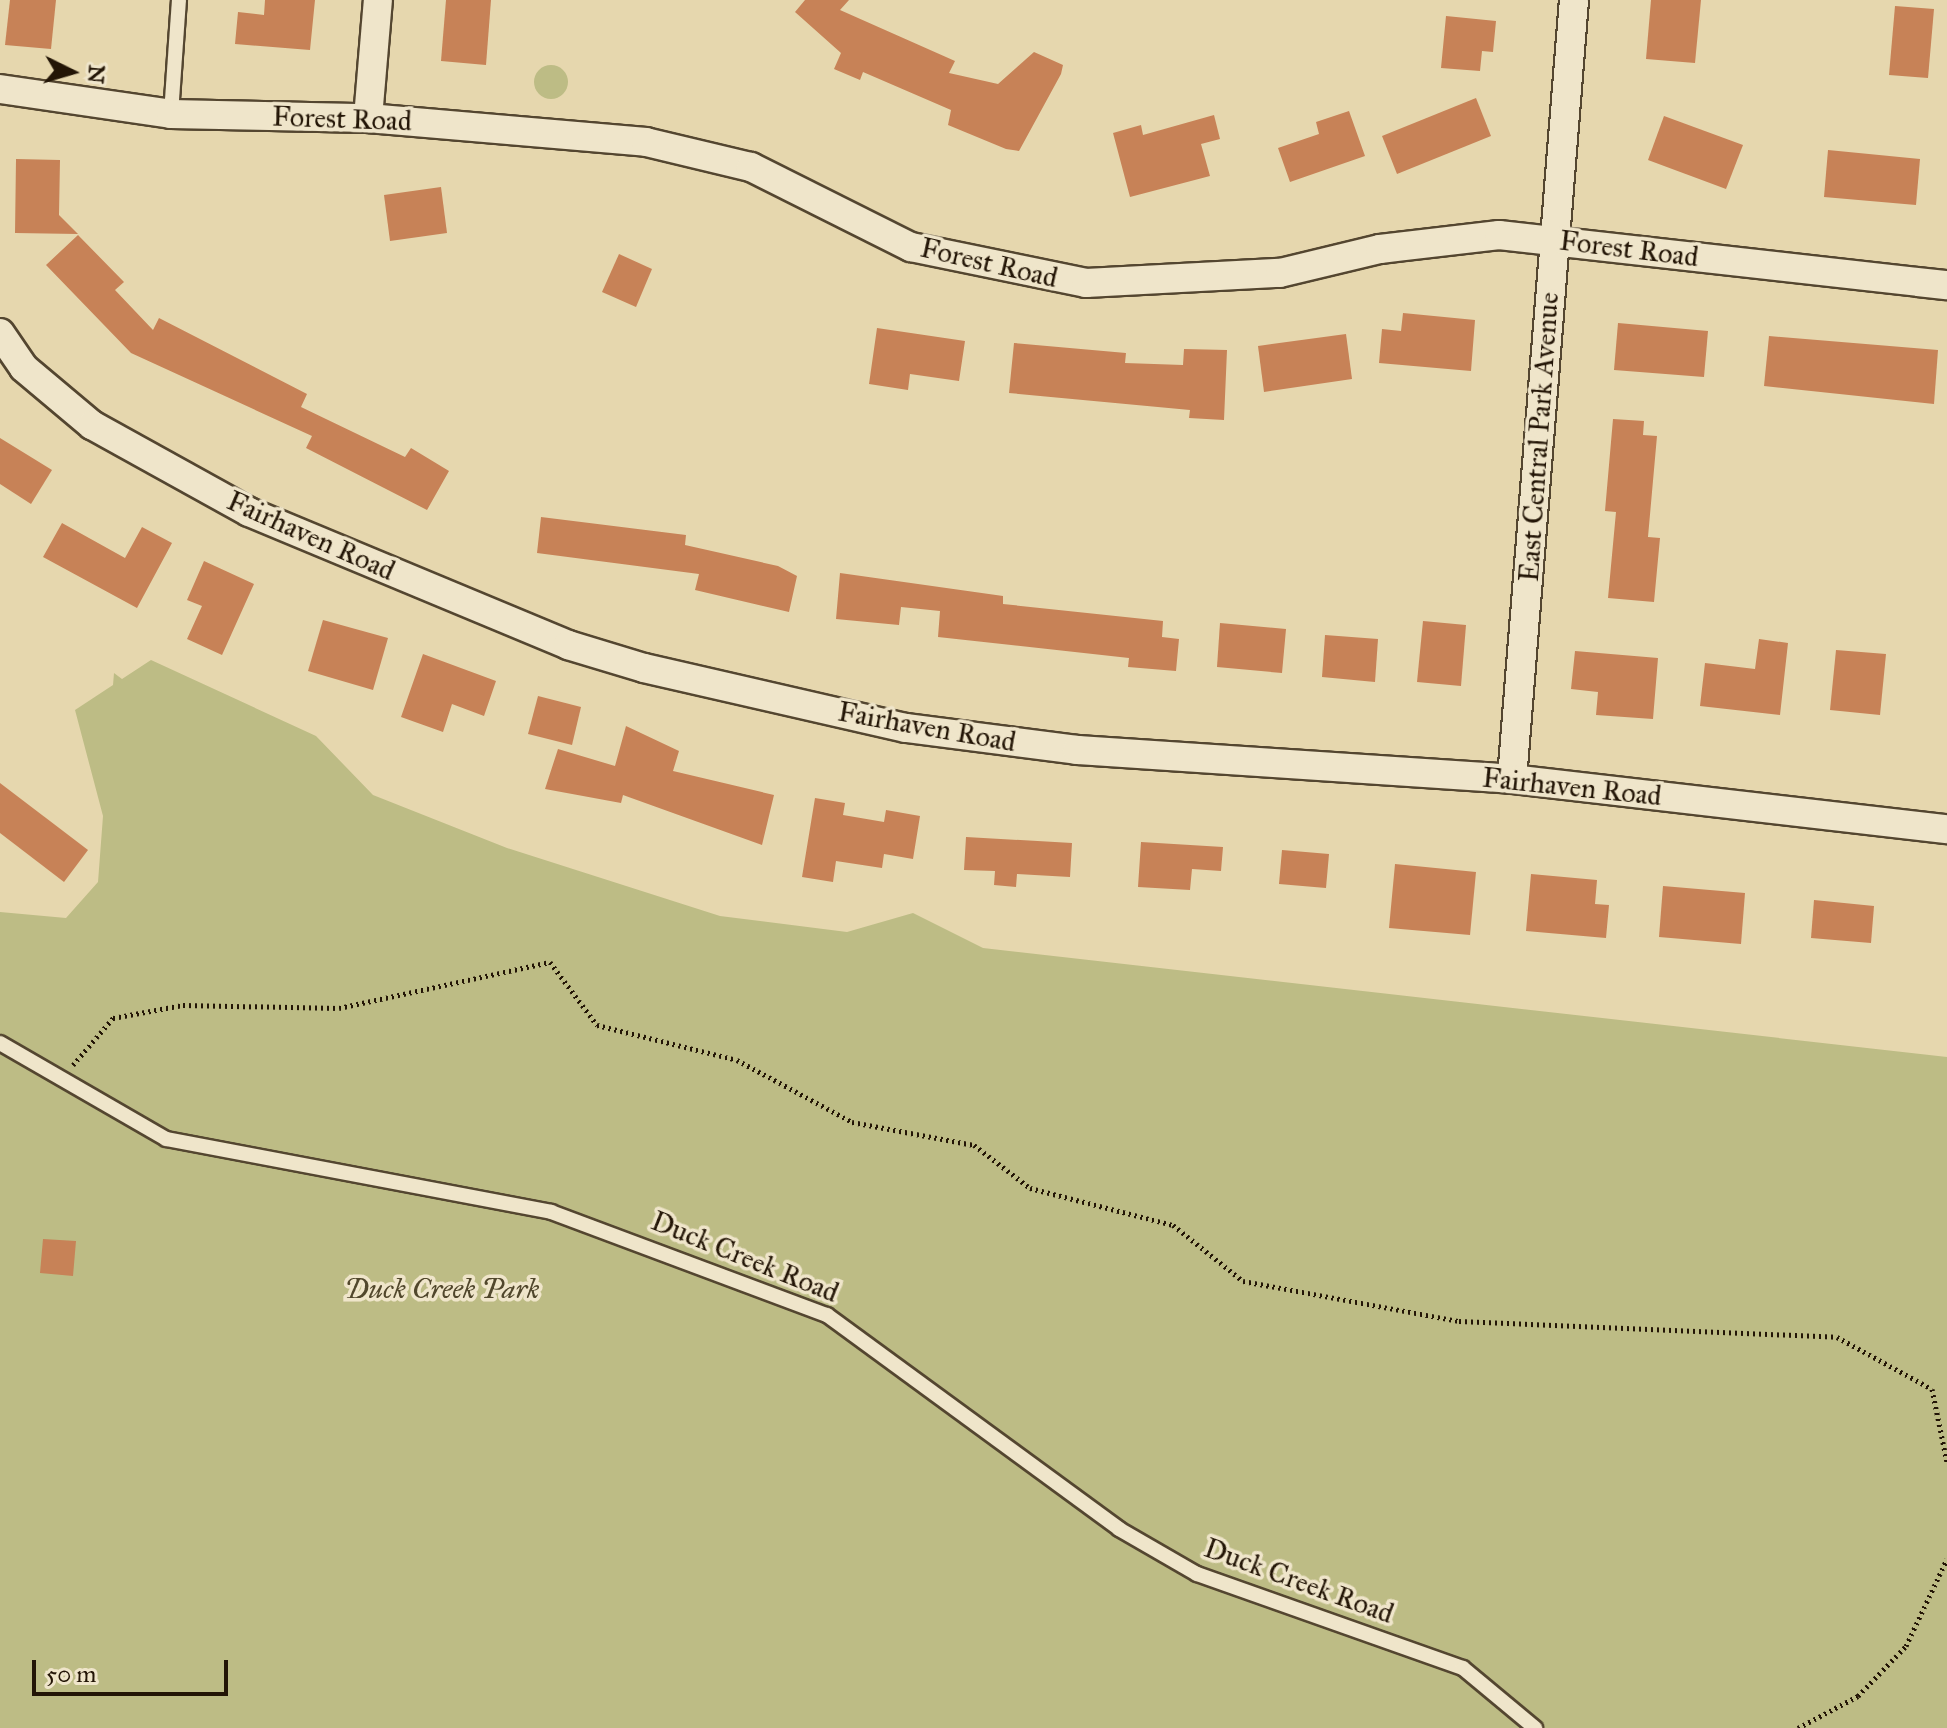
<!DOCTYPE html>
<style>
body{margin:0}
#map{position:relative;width:1947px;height:1728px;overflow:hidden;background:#e6d7ae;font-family:"IM FELL Great Primer",serif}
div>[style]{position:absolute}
.green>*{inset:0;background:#bdbc85}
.round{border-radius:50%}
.building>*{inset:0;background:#c78257}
.path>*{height:5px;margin-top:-2.5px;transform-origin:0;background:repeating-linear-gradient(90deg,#231506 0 2px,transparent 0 6px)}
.roads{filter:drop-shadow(2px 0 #544630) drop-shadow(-2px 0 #544630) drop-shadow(0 2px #544630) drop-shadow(0 -2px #544630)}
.lane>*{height:14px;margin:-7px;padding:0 7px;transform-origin:7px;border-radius:7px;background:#efe5ca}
.street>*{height:28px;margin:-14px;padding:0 14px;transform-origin:14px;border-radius:14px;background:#efe5ca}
span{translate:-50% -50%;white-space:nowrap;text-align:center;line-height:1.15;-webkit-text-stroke:7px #efe5ca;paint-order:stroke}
.street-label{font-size:28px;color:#231506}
.park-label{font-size:28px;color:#51472c;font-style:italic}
.north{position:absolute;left:32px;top:32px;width:80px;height:80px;-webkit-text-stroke:6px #efe5ca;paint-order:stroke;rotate:95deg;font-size:22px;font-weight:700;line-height:32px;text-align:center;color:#231506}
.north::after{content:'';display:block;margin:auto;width:28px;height:36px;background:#231506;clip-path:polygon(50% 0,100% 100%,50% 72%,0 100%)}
.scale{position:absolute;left:32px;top:1660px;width:196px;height:36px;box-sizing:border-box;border:4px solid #231506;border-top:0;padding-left:10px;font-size:24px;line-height:28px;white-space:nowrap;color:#231506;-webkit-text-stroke:6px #efe5ca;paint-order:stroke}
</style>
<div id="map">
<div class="green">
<div class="round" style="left:534px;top:65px;width:34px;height:34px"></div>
<div style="clip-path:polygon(151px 660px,316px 736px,373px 795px,507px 848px,720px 916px,847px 932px,913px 913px,983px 948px,1947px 1057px,1947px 1728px,0 1728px,0 912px,66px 918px,98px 882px,103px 816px,75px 710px,113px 685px,114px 673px,122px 679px)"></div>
</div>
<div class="building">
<div style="clip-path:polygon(10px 0,56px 0,51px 49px,5px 45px)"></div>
<div style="clip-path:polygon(265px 0,315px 0,310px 50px,235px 44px,238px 12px,264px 15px)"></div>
<div style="clip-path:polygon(446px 0,491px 0,486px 65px,441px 61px)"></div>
<div style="clip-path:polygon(805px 0,849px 0,840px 10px,955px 61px,949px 73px,998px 84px,1034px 52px,1063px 65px,1061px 74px,1019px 151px,1006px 149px,948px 125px,951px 110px,863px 72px,860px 80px,834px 69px,841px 53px,795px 12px)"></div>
<div style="clip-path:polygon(1651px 0,1701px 0,1695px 63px,1646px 59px)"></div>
<div style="clip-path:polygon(1895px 6px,1934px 9px,1928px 78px,1889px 75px)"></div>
<div style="clip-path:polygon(1446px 16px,1496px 21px,1493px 52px,1482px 51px,1480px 71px,1441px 68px)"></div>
<div style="clip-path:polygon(1476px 98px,1491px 136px,1397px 174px,1382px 136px)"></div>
<div style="clip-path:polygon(1349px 111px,1365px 156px,1290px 182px,1278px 148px,1319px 134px,1316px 122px)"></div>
<div style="clip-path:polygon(1214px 115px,1220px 139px,1201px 144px,1210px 176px,1130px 197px,1113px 133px,1141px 125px,1143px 135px)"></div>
<div style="clip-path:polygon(1664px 116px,1743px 145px,1726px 189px,1648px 160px)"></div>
<div style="clip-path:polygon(1828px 150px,1920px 159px,1916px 205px,1824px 197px)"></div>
<div style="clip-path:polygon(16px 159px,60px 160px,59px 215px,78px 234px,15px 233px)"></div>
<div style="clip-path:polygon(441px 187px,447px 233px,390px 241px,384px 195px)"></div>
<div style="clip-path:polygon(78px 235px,124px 282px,115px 290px,153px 330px,159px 318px,307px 394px,301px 407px,405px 457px,411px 448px,449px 471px,427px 510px,306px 448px,312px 436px,131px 353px,46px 265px)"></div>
<div style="clip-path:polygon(619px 254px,652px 269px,636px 307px,602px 292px)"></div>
<div style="clip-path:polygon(1403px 313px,1475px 320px,1471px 371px,1379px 363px,1382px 329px,1401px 331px)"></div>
<div style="clip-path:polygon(1618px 323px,1708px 331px,1704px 377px,1614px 370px)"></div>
<div style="clip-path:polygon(877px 328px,965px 341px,959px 381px,910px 374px,908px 390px,869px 384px)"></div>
<div style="clip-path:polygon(1346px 334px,1352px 379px,1264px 392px,1258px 346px)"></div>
<div style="clip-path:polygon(1769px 336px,1938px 350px,1934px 404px,1764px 386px)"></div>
<div style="clip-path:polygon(1014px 343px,1126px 353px,1125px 363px,1183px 365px,1184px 349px,1227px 350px,1224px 420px,1189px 418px,1190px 410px,1009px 393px)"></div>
<div style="clip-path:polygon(1613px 419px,1644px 421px,1643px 435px,1657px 436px,1648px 537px,1660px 538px,1654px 602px,1608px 598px,1616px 512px,1605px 511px)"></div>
<div style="clip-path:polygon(0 438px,52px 470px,31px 504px,0 484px)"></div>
<div style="clip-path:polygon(541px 517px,686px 535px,685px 545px,778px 566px,797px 576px,789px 612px,695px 590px,699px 574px,537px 553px)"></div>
<div style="clip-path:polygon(62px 523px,125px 558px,142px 527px,172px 543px,137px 608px,43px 557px)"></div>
<div style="clip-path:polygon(204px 561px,254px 584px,222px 655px,187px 639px,202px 606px,187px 600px)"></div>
<div style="clip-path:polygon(840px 573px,1003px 596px,1003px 604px,1163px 621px,1162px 637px,1179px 639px,1176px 671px,1128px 667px,1129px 658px,938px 637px,940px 611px,901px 607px,899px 625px,836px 619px)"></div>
<div style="clip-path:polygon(323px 620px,388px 638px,373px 690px,308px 671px)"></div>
<div style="clip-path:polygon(1423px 621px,1466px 625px,1461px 686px,1417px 682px)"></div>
<div style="clip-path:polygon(1220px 623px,1286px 629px,1282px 673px,1217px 667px)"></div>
<div style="clip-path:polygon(1325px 635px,1378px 639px,1375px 682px,1322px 677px)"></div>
<div style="clip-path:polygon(1759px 639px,1788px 643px,1780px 715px,1700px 706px,1705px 663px,1755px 669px)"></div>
<div style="clip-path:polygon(1836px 650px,1886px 654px,1880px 715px,1830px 710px)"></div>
<div style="clip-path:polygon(1575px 651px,1658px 658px,1653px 719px,1596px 715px,1598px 692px,1571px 689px)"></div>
<div style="clip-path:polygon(423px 654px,496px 681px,484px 716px,452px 704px,443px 732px,401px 717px)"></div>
<div style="clip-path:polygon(538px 696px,581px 707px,572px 745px,528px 734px)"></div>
<div style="clip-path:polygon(626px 726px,679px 751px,673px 771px,774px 795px,762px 845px,623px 795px,621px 803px,545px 789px,558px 749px,615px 766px)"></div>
<div style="clip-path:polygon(0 783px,88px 850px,64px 882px,0 833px)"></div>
<div style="clip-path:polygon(815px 798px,845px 803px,843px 815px,884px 822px,886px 810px,920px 816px,913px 859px,884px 854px,882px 868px,836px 861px,833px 882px,802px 877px)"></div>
<div style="clip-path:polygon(966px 837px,1072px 843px,1070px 877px,1017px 874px,1016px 887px,994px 885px,995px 871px,964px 870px)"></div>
<div style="clip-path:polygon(1141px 842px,1223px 847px,1221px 871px,1192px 869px,1190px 890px,1138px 887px)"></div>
<div style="clip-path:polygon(1282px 850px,1329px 854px,1326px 888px,1279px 884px)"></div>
<div style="clip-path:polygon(1395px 864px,1476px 872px,1470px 935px,1389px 928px)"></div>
<div style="clip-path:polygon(1531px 874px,1597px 880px,1595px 904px,1609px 905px,1606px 938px,1526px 931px)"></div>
<div style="clip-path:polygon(1663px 886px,1745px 893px,1741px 944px,1659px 937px)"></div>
<div style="clip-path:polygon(1814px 900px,1874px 906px,1871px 943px,1811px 938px)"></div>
<div style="clip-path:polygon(43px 1239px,76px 1241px,73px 1276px,40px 1273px)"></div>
</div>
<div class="path">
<div style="left:73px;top:1065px;width:62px;rotate:-49.6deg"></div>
<div style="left:113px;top:1018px;width:71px;rotate:-10.5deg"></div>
<div style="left:183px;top:1005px;width:156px;rotate:1.1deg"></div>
<div style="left:339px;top:1008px;width:216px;rotate:-12.3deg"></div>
<div style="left:550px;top:962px;width:79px;rotate:53.3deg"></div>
<div style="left:597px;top:1025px;width:144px;rotate:14deg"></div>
<div style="left:737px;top:1060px;width:131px;rotate:28.3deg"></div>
<div style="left:852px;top:1122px;width:124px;rotate:10.7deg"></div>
<div style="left:974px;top:1145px;width:71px;rotate:37.5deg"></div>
<div style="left:1030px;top:1188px;width:148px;rotate:14.5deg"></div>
<div style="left:1173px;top:1225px;width:90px;rotate:38.7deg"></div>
<div style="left:1243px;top:1281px;width:220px;rotate:10.5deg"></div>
<div style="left:1459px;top:1321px;width:378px;rotate:2.4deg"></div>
<div style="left:1837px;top:1337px;width:108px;rotate:28.7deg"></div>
<div style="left:1932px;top:1389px;width:75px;rotate:78.4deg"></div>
<div style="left:1798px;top:1728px;width:68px;rotate:-28.1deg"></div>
<div style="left:1858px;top:1696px;width:69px;rotate:-46.2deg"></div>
<div style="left:1906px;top:1646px;width:96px;rotate:-64.8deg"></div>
</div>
<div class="roads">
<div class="lane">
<div style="left:171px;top:114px;width:114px;rotate:-86deg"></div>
<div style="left:0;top:1043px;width:192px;rotate:30deg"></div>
<div style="left:166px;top:1139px;width:392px;rotate:10.7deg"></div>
<div style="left:551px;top:1212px;width:295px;rotate:20.5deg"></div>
<div style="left:827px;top:1315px;width:362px;rotate:36.2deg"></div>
<div style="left:1119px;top:1529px;width:90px;rotate:30deg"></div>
<div style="left:1197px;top:1574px;width:282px;rotate:19.5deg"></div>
<div style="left:1463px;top:1668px;width:94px;rotate:39.8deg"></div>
</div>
<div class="street">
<div style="left:0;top:89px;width:173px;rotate:8.3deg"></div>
<div style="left:171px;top:114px;width:197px;rotate:1.2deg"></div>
<div style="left:368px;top:118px;width:279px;rotate:4.9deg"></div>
<div style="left:646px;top:142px;width:108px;rotate:13.4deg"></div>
<div style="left:751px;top:167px;width:179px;rotate:26.6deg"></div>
<div style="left:911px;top:247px;width:179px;rotate:11.6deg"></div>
<div style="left:1086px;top:283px;width:194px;rotate:-3deg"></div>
<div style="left:1280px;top:273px;width:103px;rotate:-13.5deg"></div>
<div style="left:1380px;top:249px;width:120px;rotate:-6.7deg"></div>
<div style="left:1499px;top:235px;width:451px;rotate:6.4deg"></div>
<div style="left:368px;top:118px;width:118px;rotate:-85.2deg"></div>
<div style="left:0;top:333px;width:42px;rotate:55.6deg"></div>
<div style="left:24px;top:368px;width:89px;rotate:40deg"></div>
<div style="left:92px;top:425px;width:179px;rotate:29deg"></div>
<div style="left:249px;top:512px;width:346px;rotate:22.6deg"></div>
<div style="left:568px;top:645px;width:79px;rotate:16.8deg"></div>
<div style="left:644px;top:668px;width:269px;rotate:12.9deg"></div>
<div style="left:906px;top:728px;width:172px;rotate:7.3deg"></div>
<div style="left:1077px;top:750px;width:436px;rotate:3.8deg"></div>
<div style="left:1512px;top:779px;width:438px;rotate:6.6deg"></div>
<div style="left:1512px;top:779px;width:781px;rotate:-85.45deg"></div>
</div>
</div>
<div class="street-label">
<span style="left:342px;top:119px;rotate:2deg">Forest Road</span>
<span style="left:1629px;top:249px;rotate:7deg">Forest Road</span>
<span style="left:989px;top:263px;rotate:13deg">Forest Road</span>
<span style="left:1539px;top:437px;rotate:-86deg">East Central Park Avenue</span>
<span style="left:311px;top:536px;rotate:24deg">Fairhaven Road</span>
<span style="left:927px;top:727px;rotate:10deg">Fairhaven Road</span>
<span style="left:1572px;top:787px;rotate:6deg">Fairhaven Road</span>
<span style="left:745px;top:1257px;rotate:22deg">Duck Creek Road</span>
<span style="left:1299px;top:1581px;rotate:20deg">Duck Creek Road</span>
</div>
<div class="park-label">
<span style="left:442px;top:1289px">Duck Creek Park</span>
</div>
<div class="north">N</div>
<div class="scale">50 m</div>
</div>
